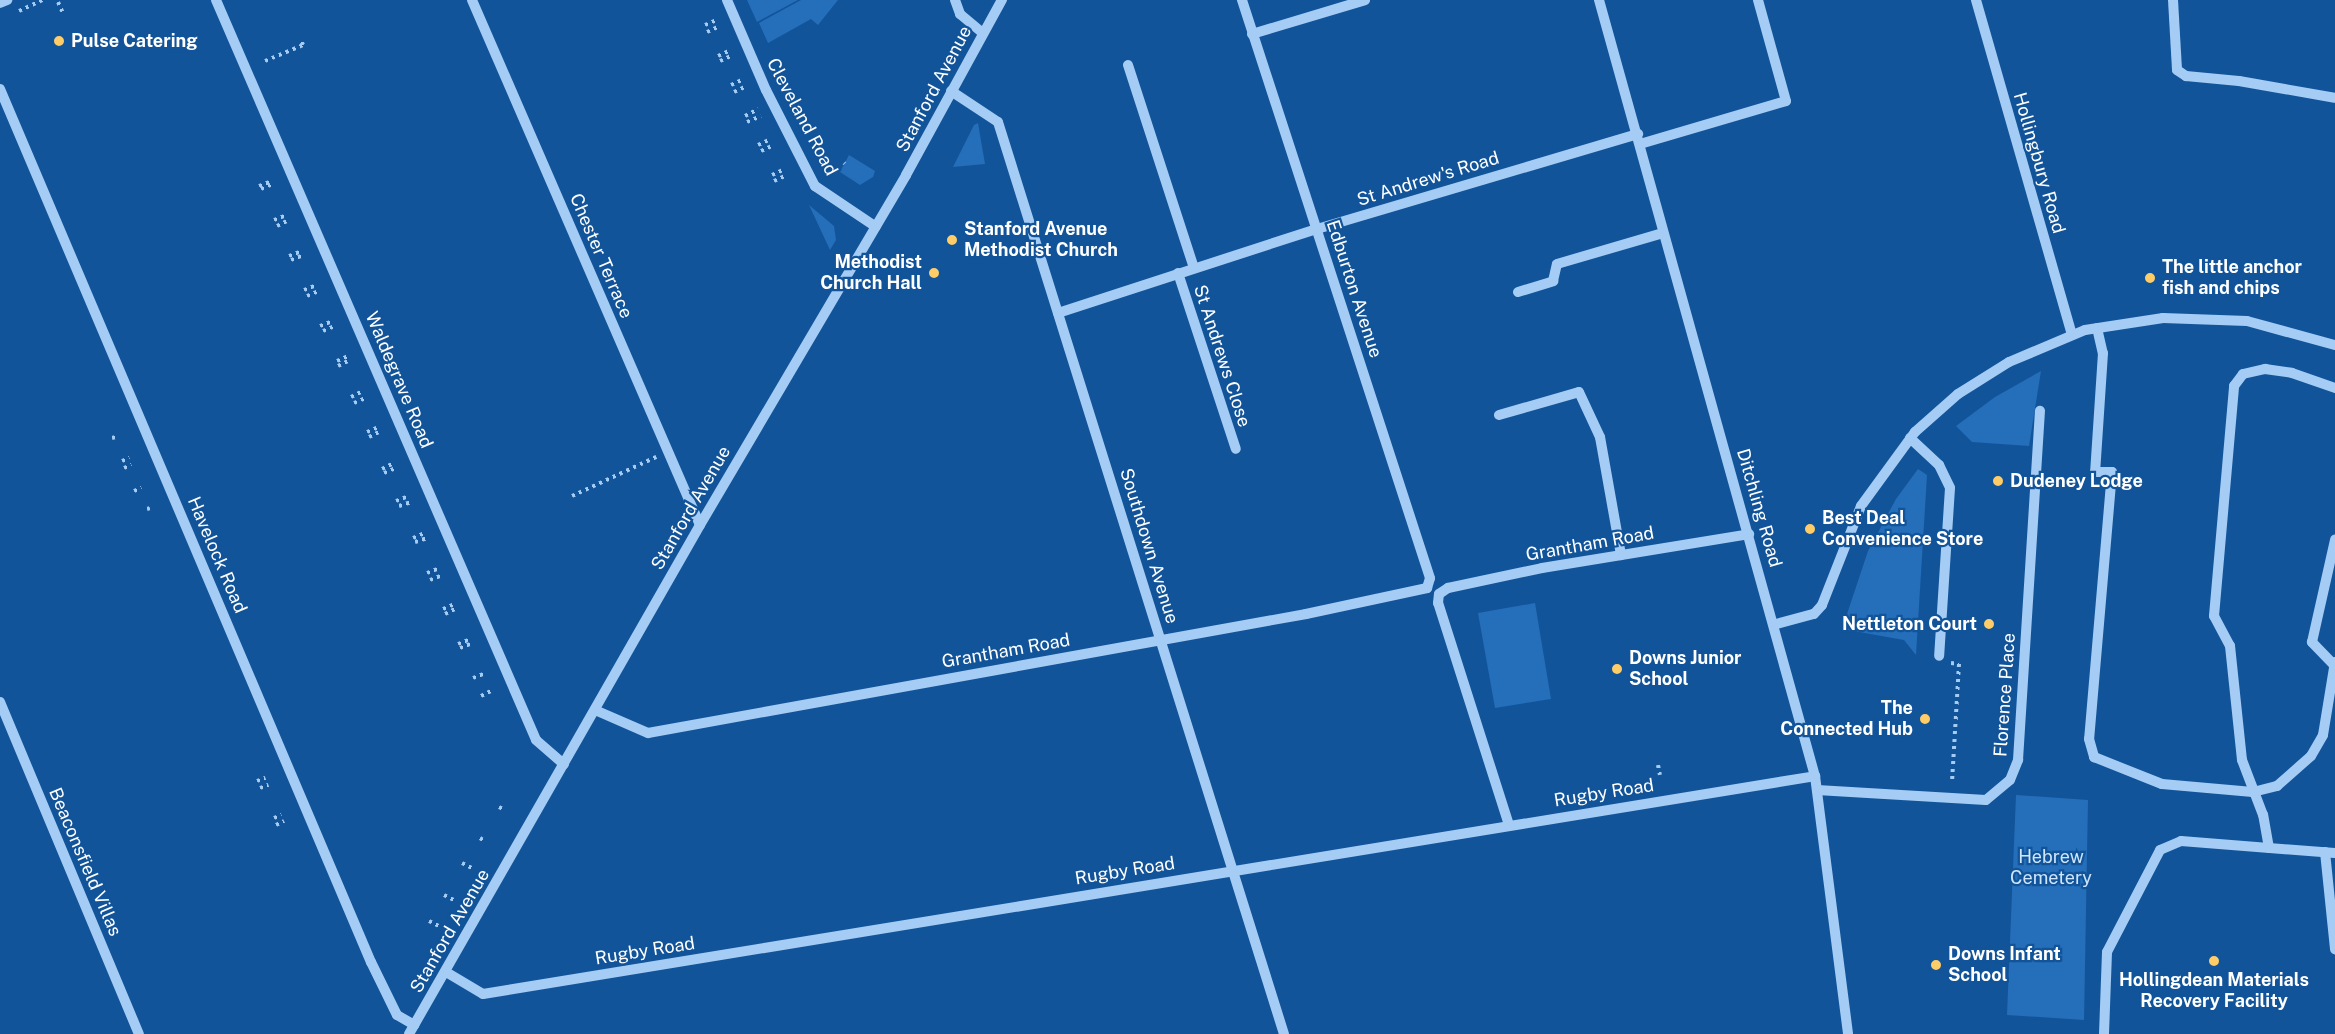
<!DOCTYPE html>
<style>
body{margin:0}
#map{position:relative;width:2335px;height:1034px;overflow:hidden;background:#12549a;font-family:"Public Sans",sans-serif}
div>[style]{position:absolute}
.green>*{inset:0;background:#256eb9}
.path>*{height:4px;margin-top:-2px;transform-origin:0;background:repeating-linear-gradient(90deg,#a5ccf4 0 3px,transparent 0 7.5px)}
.minor>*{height:10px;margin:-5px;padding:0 5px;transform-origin:5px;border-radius:5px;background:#a5ccf4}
.dots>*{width:16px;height:16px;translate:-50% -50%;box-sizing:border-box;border:3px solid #12549a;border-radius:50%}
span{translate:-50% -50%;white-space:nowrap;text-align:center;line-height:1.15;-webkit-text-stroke:4.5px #12549a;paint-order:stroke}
.poi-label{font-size:18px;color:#fff;font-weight:700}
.left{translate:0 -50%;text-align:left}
.right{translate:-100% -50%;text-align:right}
.street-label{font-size:18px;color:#fff}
.park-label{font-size:18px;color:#cee6fe}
</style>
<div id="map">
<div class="green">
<div style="clip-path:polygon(747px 0,798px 0,757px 22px)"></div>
<div style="clip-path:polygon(801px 0,838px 0,818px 25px,811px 19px,768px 43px,759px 23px)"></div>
<div style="clip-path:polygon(978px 123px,985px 164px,953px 167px,974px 125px)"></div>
<div style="clip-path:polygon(849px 155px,875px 171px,873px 177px,860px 185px,840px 172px)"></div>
<div style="clip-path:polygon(809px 205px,834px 226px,836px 240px,830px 250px)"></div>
<div style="clip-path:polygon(2041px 371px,2029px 446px,1972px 442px,1956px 426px,1995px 397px)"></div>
<div style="clip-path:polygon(1918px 469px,1927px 475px,1916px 655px,1904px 640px,1842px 629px,1868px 551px,1896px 499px)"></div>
<div style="clip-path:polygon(1535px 603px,1551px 699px,1495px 708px,1478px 613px)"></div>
<div style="clip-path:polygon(2016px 795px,2088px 800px,2084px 1020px,2007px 1015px)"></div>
</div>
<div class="path">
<div style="left:58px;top:2px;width:12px;rotate:66deg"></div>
<div style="left:19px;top:11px;width:26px;rotate:-25deg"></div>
<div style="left:705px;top:25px;width:13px;rotate:-23deg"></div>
<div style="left:707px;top:32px;width:14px;rotate:-25deg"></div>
<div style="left:718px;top:56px;width:14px;rotate:-25deg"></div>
<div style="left:265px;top:61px;width:41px;rotate:-22.8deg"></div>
<div style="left:303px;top:45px;width:5px;rotate:-112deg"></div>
<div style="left:720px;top:61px;width:14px;rotate:-25deg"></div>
<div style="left:731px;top:85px;width:14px;rotate:-25deg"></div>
<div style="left:734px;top:92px;width:14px;rotate:-25deg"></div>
<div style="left:745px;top:116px;width:15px;rotate:-28deg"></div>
<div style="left:747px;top:122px;width:15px;rotate:-23deg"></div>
<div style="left:758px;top:145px;width:14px;rotate:-25deg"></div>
<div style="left:761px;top:151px;width:14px;rotate:-25deg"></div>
<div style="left:844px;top:163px;width:1px;rotate:45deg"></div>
<div style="left:772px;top:175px;width:14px;rotate:-25deg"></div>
<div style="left:774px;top:181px;width:14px;rotate:-25deg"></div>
<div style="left:259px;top:186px;width:14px;rotate:-21deg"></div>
<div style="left:261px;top:189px;width:13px;rotate:-23deg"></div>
<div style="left:274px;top:220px;width:14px;rotate:-21deg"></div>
<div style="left:277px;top:226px;width:13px;rotate:-27deg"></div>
<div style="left:289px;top:256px;width:14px;rotate:-21deg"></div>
<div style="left:291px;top:260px;width:14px;rotate:-21deg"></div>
<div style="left:304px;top:290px;width:14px;rotate:-21deg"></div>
<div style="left:307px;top:296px;width:13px;rotate:-23deg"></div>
<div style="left:320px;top:326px;width:14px;rotate:-21deg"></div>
<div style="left:323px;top:331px;width:13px;rotate:-23deg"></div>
<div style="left:337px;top:361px;width:12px;rotate:-24deg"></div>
<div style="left:338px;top:366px;width:13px;rotate:-27deg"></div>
<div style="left:351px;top:397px;width:13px;rotate:-27deg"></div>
<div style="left:354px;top:403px;width:13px;rotate:-23deg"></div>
<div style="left:367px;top:432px;width:13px;rotate:-23deg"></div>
<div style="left:369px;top:437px;width:13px;rotate:-27deg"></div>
<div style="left:112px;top:438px;width:7px;rotate:-16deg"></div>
<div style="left:122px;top:461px;width:8px;rotate:-23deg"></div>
<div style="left:124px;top:468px;width:8px;rotate:-23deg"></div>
<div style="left:382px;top:469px;width:13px;rotate:-27deg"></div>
<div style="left:384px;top:473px;width:13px;rotate:-23deg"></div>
<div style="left:134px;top:491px;width:8px;rotate:-23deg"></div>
<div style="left:572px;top:496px;width:93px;rotate:-24.9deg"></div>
<div style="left:396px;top:501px;width:14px;rotate:-21deg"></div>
<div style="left:399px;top:506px;width:13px;rotate:-18deg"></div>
<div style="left:147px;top:509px;width:3px;rotate:-18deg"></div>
<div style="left:413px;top:538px;width:13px;rotate:-23deg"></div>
<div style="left:415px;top:542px;width:13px;rotate:-18deg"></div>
<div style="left:427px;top:573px;width:14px;rotate:-21deg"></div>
<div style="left:430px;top:580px;width:14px;rotate:-21deg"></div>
<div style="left:443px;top:609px;width:13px;rotate:-23deg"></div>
<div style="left:445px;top:614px;width:13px;rotate:-27deg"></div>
<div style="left:458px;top:644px;width:14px;rotate:-21deg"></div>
<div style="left:460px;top:648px;width:14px;rotate:-21deg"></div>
<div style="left:1951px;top:663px;width:8px;rotate:7deg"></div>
<div style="left:1959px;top:664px;width:119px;rotate:93.4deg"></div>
<div style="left:473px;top:678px;width:14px;rotate:-21deg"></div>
<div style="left:481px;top:696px;width:13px;rotate:-27deg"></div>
<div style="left:1658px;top:765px;width:10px;rotate:79deg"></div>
<div style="left:257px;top:781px;width:9px;rotate:-21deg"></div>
<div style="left:260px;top:788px;width:9px;rotate:-21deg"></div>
<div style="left:499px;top:807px;width:7px;rotate:27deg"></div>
<div style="left:274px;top:818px;width:8px;rotate:-23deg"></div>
<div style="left:276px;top:825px;width:9px;rotate:-27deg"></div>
<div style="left:480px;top:838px;width:7px;rotate:34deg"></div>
<div style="left:462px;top:863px;width:11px;rotate:27deg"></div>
<div style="left:444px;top:895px;width:11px;rotate:27deg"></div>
<div style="left:429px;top:921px;width:11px;rotate:27deg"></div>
</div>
<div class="minor">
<div style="left:216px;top:0;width:806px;rotate:66.61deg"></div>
<div style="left:536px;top:740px;width:37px;rotate:41deg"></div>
<div style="left:472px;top:0;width:572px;rotate:66.53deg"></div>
<div style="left:727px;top:0;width:98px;rotate:66.6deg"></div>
<div style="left:766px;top:90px;width:108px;rotate:63deg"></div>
<div style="left:815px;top:186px;width:73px;rotate:33.9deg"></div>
<div style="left:955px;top:0;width:15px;rotate:70deg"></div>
<div style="left:960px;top:14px;width:30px;rotate:40deg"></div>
<div style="left:1599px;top:0;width:806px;rotate:74.45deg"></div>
<div style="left:1815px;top:776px;width:260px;rotate:82.7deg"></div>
<div style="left:1976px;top:0;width:348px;rotate:74deg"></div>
<div style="left:2173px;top:0;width:70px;rotate:86.7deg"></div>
<div style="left:2177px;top:70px;width:11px;rotate:34deg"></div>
<div style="left:2186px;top:76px;width:53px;rotate:5.4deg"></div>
<div style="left:2239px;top:81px;width:97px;rotate:10deg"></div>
<div style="left:0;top:3px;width:8px;rotate:-23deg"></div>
<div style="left:1252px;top:34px;width:118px;rotate:-16.7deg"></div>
<div style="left:1128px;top:65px;width:213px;rotate:72deg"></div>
<div style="left:0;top:89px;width:949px;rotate:66.98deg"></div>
<div style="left:371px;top:962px;width:59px;rotate:63.9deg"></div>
<div style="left:397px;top:1015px;width:20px;rotate:30deg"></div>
<div style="left:951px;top:91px;width:56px;rotate:33.4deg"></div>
<div style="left:998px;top:122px;width:956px;rotate:72.59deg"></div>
<div style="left:1640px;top:144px;width:152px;rotate:-16.4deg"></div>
<div style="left:1786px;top:101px;width:105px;rotate:-105.5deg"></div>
<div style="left:1178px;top:273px;width:185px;rotate:71.8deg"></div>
<div style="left:1518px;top:292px;width:37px;rotate:-17deg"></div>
<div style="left:1553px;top:281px;width:17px;rotate:-77deg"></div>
<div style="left:1557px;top:264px;width:110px;rotate:-16.3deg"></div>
<div style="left:1058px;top:313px;width:272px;rotate:-18deg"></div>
<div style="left:1317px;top:229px;width:335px;rotate:-16.5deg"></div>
<div style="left:2097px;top:328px;width:26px;rotate:77deg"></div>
<div style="left:2103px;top:353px;width:119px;rotate:93.8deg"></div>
<div style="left:2095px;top:472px;width:17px"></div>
<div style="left:2112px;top:472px;width:268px;rotate:94.9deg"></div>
<div style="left:2089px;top:739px;width:19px;rotate:74deg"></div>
<div style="left:2094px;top:757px;width:73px;rotate:21.7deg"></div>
<div style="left:2162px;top:784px;width:91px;rotate:5deg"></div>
<div style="left:2253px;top:792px;width:25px;rotate:-14deg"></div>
<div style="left:2277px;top:786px;width:45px;rotate:-41.4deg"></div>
<div style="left:2311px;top:756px;width:24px;rotate:-60deg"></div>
<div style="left:2323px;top:735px;width:74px;rotate:-80.7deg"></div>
<div style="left:1499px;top:415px;width:83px;rotate:-16deg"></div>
<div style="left:1579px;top:392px;width:50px;rotate:65deg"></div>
<div style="left:1600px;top:437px;width:120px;rotate:79.9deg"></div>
<div style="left:1910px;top:438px;width:40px;rotate:43deg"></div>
<div style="left:1939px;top:465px;width:25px;rotate:64deg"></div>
<div style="left:1950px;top:488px;width:168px;rotate:93.7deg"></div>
<div style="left:1776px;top:624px;width:39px;rotate:-15deg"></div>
<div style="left:1814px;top:614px;width:12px;rotate:-48deg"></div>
<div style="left:1822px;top:605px;width:106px;rotate:-68.5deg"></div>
<div style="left:1861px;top:506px;width:92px;rotate:-53.9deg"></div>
<div style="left:1915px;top:432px;width:57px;rotate:-41.5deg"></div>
<div style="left:1958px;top:394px;width:60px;rotate:-32.1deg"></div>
<div style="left:2009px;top:362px;width:82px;rotate:-22.8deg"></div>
<div style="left:2085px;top:330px;width:79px;rotate:-8.7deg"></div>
<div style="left:2163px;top:318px;width:84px;rotate:2deg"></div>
<div style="left:2247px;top:321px;width:91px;rotate:15.3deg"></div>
<div style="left:2334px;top:665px;width:32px;rotate:-134deg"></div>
<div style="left:2312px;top:642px;width:105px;rotate:-77.3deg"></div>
<div style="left:0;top:702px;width:360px;rotate:67.3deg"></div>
<div style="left:595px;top:710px;width:58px;rotate:23.5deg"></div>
<div style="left:648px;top:733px;width:669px;rotate:-10.25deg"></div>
<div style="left:1306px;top:614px;width:124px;rotate:-12.1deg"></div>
<div style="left:1427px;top:588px;width:10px;rotate:-73deg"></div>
<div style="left:1430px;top:578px;width:608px;rotate:-108.02deg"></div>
<div style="left:1817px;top:790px;width:169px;rotate:3.4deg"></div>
<div style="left:1986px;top:800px;width:31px;rotate:-40deg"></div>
<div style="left:2010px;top:780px;width:22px;rotate:-68deg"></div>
<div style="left:2018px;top:760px;width:350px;rotate:-86.4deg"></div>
<div style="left:1509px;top:825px;width:233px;rotate:-107.7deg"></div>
<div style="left:1438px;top:603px;width:9px;rotate:-84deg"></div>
<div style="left:1439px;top:594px;width:11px;rotate:-34deg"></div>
<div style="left:1448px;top:588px;width:96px;rotate:-12deg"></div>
<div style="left:1542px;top:568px;width:210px;rotate:-9.3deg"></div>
<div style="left:2269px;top:848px;width:34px;rotate:-100deg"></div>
<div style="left:2263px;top:815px;width:59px;rotate:-110.9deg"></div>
<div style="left:2242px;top:760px;width:115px;rotate:-96deg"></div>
<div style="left:2230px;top:646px;width:34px;rotate:-118deg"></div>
<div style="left:2214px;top:616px;width:231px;rotate:-85deg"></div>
<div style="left:2234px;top:386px;width:15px;rotate:-53deg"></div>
<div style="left:2243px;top:374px;width:23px;rotate:-13deg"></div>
<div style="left:2265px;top:369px;width:27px;rotate:8deg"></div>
<div style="left:2292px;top:373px;width:46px;rotate:19.2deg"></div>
<div style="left:2325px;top:852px;width:98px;rotate:84.1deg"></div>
<div style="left:446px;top:972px;width:43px;rotate:30.7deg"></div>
<div style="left:483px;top:994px;width:1350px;rotate:-9.29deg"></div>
<div style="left:409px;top:1034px;width:586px;rotate:-60.24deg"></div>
<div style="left:700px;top:525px;width:406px;rotate:-59.5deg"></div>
<div style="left:906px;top:175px;width:200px;rotate:-61.3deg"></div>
<div style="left:2104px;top:1034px;width:82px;rotate:-87.9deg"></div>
<div style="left:2107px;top:952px;width:115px;rotate:-62.5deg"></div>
<div style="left:2160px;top:850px;width:23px;rotate:-23deg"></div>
<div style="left:2181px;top:841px;width:154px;rotate:4.5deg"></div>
</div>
<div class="dots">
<div style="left:59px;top:41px;background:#ffcd68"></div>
<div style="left:952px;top:240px;background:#ffcd68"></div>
<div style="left:934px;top:273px;background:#ffcd68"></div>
<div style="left:2150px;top:278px;background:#ffcd68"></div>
<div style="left:1998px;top:481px;background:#ffcd68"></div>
<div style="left:1810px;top:529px;background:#ffcd68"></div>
<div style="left:1989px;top:624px;background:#ffcd68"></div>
<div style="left:1617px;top:669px;background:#ffcd68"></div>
<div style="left:1925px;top:719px;background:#ffcd68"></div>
<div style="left:2214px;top:961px;background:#ffcd68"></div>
<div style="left:1936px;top:965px;background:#ffcd68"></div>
</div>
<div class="poi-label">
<span class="left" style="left:71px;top:41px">Pulse Catering</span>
<span class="left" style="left:964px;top:240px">Stanford Avenue<br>Methodist Church</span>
<span class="right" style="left:922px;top:273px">Methodist<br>Church Hall</span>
<span class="left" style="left:2162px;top:278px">The little anchor<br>fish and chips</span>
<span class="left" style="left:2010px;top:481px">Dudeney Lodge</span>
<span class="left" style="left:1822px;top:529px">Best Deal<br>Convenience Store</span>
<span class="right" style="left:1977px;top:624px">Nettleton Court</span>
<span class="left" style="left:1629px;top:669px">Downs Junior<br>School</span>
<span class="right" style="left:1913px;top:719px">The<br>Connected Hub</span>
<span class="left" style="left:1948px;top:965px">Downs Infant<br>School</span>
<span style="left:2214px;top:991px">Hollingdean Materials<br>Recovery Facility</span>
</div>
<div class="street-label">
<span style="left:934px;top:89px;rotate:-62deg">Stanford Avenue</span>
<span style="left:802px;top:117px;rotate:62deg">Cleveland Road</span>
<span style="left:2039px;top:163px;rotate:74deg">Hollingbury Road</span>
<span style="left:1428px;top:179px;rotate:-17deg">St Andrew's Road</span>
<span style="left:601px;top:256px;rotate:67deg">Chester Terrace</span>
<span style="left:1354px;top:289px;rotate:72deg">Edburton Avenue</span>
<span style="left:1222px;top:356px;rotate:72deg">St Andrews Close</span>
<span style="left:399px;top:380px;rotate:67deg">Waldegrave Road</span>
<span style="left:691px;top:508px;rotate:-60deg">Stanford Avenue</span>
<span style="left:1759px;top:508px;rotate:74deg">Ditchling Road</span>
<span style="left:1590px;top:544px;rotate:-10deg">Grantham Road</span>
<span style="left:1149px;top:546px;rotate:73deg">Southdown Avenue</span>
<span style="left:217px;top:555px;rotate:67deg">Havelock Road</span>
<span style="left:1006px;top:651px;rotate:-10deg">Grantham Road</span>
<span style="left:2005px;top:695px;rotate:-86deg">Florence Place</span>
<span style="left:1604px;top:793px;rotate:-9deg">Rugby Road</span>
<span style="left:85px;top:862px;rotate:67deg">Beaconsfield Villas</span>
<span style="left:1125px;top:871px;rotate:-9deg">Rugby Road</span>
<span style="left:450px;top:931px;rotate:-60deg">Stanford Avenue</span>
<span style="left:645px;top:951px;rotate:-9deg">Rugby Road</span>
</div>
<div class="park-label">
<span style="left:2051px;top:868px">Hebrew<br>Cemetery</span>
</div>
</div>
